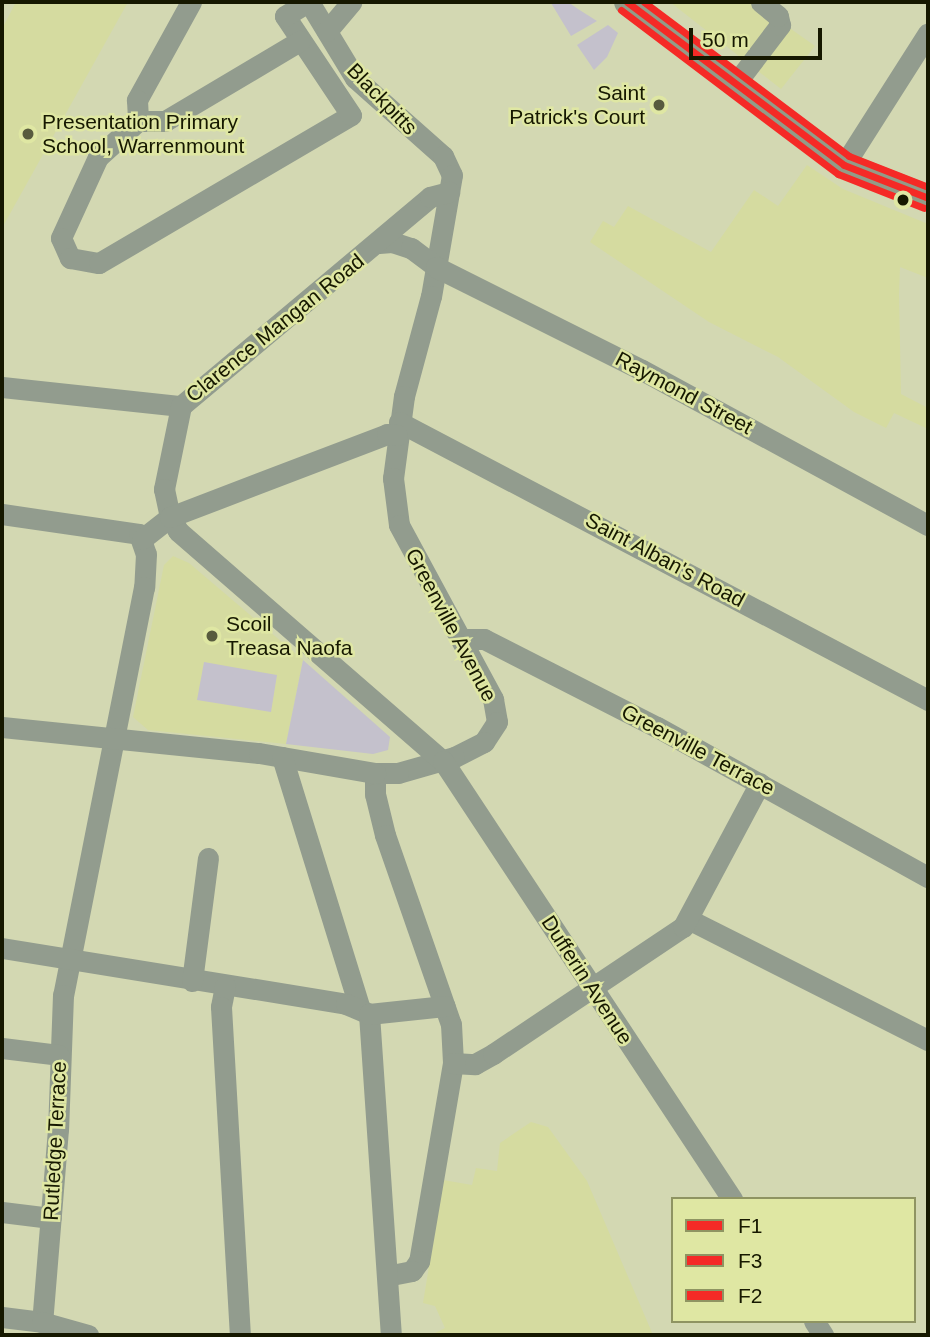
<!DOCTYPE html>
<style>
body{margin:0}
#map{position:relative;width:930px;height:1337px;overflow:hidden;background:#d3d8b2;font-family:Arial,sans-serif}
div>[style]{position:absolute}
.built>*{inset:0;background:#d5dba0}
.green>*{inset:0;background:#c4c1cc}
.minor>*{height:21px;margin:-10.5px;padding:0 10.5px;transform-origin:10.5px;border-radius:10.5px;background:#929c8e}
.major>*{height:26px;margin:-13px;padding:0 13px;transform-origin:13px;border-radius:13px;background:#929c88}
.bus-1>*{height:7px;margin:-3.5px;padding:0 3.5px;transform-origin:3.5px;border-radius:3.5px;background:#f52a26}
.bus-2>*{height:7px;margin:-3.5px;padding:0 3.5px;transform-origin:3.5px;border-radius:3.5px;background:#f52a26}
.bus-3>*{height:7px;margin:-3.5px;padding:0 3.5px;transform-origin:3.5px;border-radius:3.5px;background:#f52a26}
.dots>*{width:19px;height:19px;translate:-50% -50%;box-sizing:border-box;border:4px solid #dfe7a3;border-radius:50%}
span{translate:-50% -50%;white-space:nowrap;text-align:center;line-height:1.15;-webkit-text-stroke:5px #dfe7a3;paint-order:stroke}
.poi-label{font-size:21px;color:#161800}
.right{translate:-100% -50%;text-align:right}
.left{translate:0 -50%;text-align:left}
.street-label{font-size:21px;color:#161800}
.frame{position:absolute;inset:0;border:4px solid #161800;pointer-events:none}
.legend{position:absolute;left:671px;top:1197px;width:245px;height:126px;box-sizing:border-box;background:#dfe7a3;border:2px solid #8f9462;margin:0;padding:9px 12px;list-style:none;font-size:21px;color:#161800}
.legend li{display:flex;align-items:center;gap:14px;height:35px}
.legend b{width:35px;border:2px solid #8f9462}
.scale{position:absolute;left:689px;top:28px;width:133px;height:32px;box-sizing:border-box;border:4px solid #161800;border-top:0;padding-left:9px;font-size:21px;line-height:24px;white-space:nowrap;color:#161800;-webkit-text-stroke:5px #dfe7a3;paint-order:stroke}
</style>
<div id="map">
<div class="built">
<div style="clip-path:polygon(16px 2px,128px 2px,2px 228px,2px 29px)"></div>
<div style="clip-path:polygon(670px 2px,753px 2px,815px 46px,781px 89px)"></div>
<div style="clip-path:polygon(807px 165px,843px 189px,928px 224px,928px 278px,900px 267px,899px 294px,901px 394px,928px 408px,928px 429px,894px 413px,886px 428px,854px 412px,778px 357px,709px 322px,590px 242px,603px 221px,614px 227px,628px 206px,711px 252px,754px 190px,778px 206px)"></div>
<div style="clip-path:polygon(173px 556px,189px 563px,303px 660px,286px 744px,148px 730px,133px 717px,164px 565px)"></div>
<div style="clip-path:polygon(531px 1122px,548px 1127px,587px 1181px,653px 1335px,431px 1335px,445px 1328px,435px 1306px,423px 1303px,443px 1180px,472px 1185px,476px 1168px,497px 1171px,500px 1143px)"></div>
</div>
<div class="green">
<div style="clip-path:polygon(568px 2px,578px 9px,597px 21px,571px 36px,551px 3px)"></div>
<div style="clip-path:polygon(608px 25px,618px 33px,607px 57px,594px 70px,577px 45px)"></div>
<div style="clip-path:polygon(303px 660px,390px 737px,388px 750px,373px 754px,286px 744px)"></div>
<div style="clip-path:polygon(204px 662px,277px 675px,271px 712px,197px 700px)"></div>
</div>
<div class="minor">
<div style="left:191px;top:2px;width:112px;rotate:118.9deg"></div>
<div style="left:137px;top:100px;width:21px;rotate:87deg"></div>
<div style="left:138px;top:121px;width:54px;rotate:138deg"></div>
<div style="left:98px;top:157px;width:89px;rotate:114.6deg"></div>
<div style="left:61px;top:238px;width:22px;rotate:66deg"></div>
<div style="left:70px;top:258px;width:29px;rotate:10deg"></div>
<div style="left:99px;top:263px;width:292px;rotate:-30.4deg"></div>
<div style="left:351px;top:115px;width:119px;rotate:-123.7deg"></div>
<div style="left:285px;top:16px;width:26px;rotate:-32deg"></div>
<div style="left:309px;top:2px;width:89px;rotate:58.8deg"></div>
<div style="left:355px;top:78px;width:118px;rotate:41.6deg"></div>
<div style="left:443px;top:156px;width:21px;rotate:65deg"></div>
<div style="left:452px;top:175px;width:123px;rotate:99.8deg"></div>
<div style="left:431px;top:296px;width:104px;rotate:105.1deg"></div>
<div style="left:404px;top:396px;width:83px;rotate:97.6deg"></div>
<div style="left:393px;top:478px;width:47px;rotate:82.7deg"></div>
<div style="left:399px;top:525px;width:198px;rotate:61.6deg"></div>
<div style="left:493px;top:699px;width:23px;rotate:80deg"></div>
<div style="left:497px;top:722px;width:24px;rotate:123deg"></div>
<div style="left:484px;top:742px;width:34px;rotate:153deg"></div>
<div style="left:454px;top:757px;width:58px;rotate:164.1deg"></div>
<div style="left:398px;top:773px;width:23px;rotate:180deg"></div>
<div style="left:375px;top:773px;width:21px;rotate:90deg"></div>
<div style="left:375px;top:794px;width:42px;rotate:76.3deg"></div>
<div style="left:385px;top:835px;width:200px;rotate:70.8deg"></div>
<div style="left:451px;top:1024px;width:39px;rotate:87deg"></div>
<div style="left:453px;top:1063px;width:201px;rotate:99.7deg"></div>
<div style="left:419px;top:1261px;width:12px;rotate:125deg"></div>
<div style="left:412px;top:1271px;width:25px;rotate:169deg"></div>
<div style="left:327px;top:31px;width:38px;rotate:-50deg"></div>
<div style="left:736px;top:83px;width:73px;rotate:-52.8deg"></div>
<div style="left:780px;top:25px;width:9px;rotate:-103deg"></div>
<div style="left:778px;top:16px;width:22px;rotate:-141deg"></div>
<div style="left:138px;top:121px;width:27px"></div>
<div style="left:165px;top:121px;width:157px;rotate:-30.7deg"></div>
<div style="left:844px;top:165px;width:156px;rotate:-57.5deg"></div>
<div style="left:379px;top:243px;width:13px;rotate:-4deg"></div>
<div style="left:392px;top:242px;width:20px;rotate:18deg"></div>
<div style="left:411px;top:248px;width:31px;rotate:37deg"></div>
<div style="left:436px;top:267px;width:230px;rotate:26.6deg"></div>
<div style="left:642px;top:370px;width:325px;rotate:28.5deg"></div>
<div style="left:2px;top:387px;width:180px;rotate:6.1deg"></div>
<div style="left:181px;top:406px;width:325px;rotate:-40deg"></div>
<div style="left:430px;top:197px;width:20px;rotate:-15deg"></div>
<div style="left:181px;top:406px;width:85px;rotate:101.6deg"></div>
<div style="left:164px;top:489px;width:29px;rotate:78deg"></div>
<div style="left:170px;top:517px;width:16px;rotate:60deg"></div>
<div style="left:178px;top:531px;width:351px;rotate:41deg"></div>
<div style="left:443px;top:761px;width:525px;rotate:56.58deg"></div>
<div style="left:399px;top:422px;width:598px;rotate:27.72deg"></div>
<div style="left:2px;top:514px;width:138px;rotate:8.3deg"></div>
<div style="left:139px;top:534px;width:21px;rotate:71deg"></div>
<div style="left:146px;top:554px;width:33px;rotate:93deg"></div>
<div style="left:144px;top:587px;width:416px;rotate:101.2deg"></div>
<div style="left:63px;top:995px;width:134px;rotate:92.1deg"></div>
<div style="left:58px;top:1129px;width:194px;rotate:94.7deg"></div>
<div style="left:142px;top:539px;width:36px;rotate:-38deg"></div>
<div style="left:170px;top:517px;width:232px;rotate:-20.9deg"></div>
<div style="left:387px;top:434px;width:10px;rotate:6deg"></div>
<div style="left:462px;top:639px;width:22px"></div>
<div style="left:484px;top:639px;width:194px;rotate:27deg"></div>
<div style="left:657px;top:727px;width:310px;rotate:29deg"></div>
<div style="left:2px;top:727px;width:258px;rotate:5.8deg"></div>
<div style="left:259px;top:753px;width:118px;rotate:9.8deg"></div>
<div style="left:282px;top:757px;width:261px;rotate:72.8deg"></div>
<div style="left:690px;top:920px;width:267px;rotate:26.8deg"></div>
<div style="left:2px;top:948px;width:349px;rotate:9.2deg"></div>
<div style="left:346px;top:1004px;width:25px;rotate:23deg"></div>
<div style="left:192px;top:981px;width:124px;rotate:-82.6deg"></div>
<div style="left:225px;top:986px;width:21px;rotate:101deg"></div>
<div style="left:221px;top:1007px;width:329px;rotate:86.7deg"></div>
<div style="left:369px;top:1014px;width:322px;rotate:86.1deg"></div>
<div style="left:369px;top:1014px;width:76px;rotate:-6deg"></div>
<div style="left:2px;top:1048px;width:57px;rotate:7deg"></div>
<div style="left:453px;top:1063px;width:22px;rotate:3deg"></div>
<div style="left:475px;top:1064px;width:21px;rotate:-29deg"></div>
<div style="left:493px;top:1054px;width:229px;rotate:-33.8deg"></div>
<div style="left:683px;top:927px;width:163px;rotate:-61.9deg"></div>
<div style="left:2px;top:1212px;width:49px;rotate:7deg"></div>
<div style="left:2px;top:1317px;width:40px;rotate:7.1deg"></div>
<div style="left:42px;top:1322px;width:48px;rotate:15.8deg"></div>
<div style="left:814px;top:1321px;width:17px;rotate:57deg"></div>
</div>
<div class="major">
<div style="left:627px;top:2px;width:271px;rotate:36.9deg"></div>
<div style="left:844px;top:165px;width:90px;rotate:21.4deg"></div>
</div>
<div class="bus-1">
<div style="left:627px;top:2px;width:271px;rotate:36.9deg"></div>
<div style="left:844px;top:165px;width:90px;rotate:21.4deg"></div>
</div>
<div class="bus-2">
<div style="left:621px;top:10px;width:272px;rotate:37.1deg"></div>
<div style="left:838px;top:174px;width:92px;rotate:21.6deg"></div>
</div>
<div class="bus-3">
<div style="left:644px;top:2px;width:256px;rotate:36.9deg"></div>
<div style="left:849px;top:156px;width:85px;rotate:21.4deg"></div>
</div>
<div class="dots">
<div style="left:659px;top:105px;background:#585b3e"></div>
<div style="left:28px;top:134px;background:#585b3e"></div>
<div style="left:903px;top:200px;background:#161800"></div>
<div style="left:212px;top:636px;background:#585b3e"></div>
</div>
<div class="poi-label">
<span class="right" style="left:645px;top:105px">Saint<br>Patrick's Court</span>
<span class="left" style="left:42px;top:134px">Presentation Primary<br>School, Warrenmount</span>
<span class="left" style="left:226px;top:636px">Scoil<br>Treasa Naofa</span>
</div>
<div class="street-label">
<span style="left:382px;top:99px;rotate:46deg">Blackpitts</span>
<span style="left:275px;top:328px;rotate:-39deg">Clarence Mangan Road</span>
<span style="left:684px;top:393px;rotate:28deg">Raymond Street</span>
<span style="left:665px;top:560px;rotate:28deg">Saint Alban's Road</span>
<span style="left:451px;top:625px;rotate:62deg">Greenville Avenue</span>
<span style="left:698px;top:750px;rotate:28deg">Greenville Terrace</span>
<span style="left:587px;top:980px;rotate:57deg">Dufferin Avenue</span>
<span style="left:55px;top:1141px;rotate:-87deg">Rutledge Terrace</span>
</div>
<div class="frame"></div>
<ul class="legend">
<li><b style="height:9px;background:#f52a26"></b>F1</li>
<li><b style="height:9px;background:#f52a26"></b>F3</li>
<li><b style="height:9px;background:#f52a26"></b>F2</li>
</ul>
<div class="scale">50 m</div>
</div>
